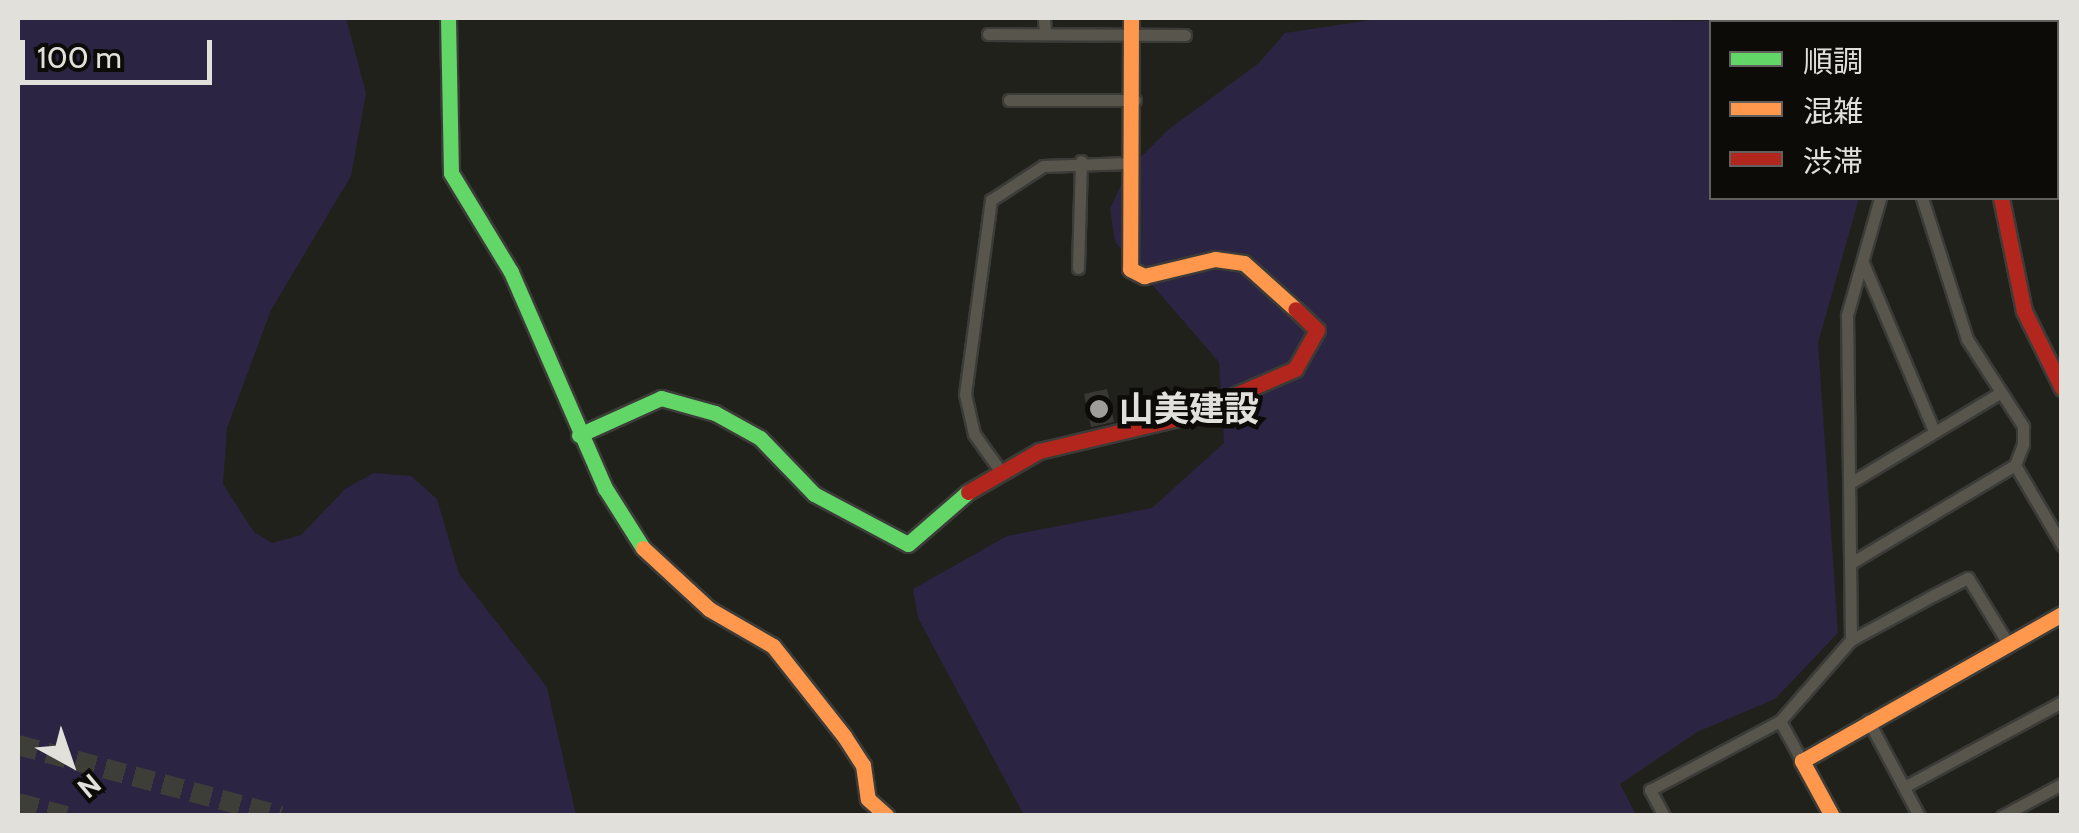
<!DOCTYPE html>
<meta charset="utf-8">
<style>
body{margin:0}
#map{position:relative;width:2079px;height:833px;overflow:hidden;background:#21211c;font-family:Cabin,"Noto Sans JP",sans-serif}
div>[style]{position:absolute}
.green>*{inset:0;background:#2b2442}
.building>*{inset:0;background:#383834}
.highway-tunnel>*{height:20px;margin-top:-10px;transform-origin:0;background:repeating-linear-gradient(90deg,#3e3e39 0 20px,transparent 0 30px)}
.roads{filter:drop-shadow(2px 0 #3b3b38) drop-shadow(-2px 0 #3b3b38) drop-shadow(0 2px #3b3b38) drop-shadow(0 -2px #3b3b38)}
.street>*{height:11px;margin:-5.5px;padding:0 5.5px;transform-origin:5.5px;border-radius:5.5px;background:#58554d}
.fast>*{height:15px;margin:-7.5px;padding:0 7.5px;transform-origin:7.5px;border-radius:7.5px;background:#63d668}
.slow>*{height:15px;margin:-7.5px;padding:0 7.5px;transform-origin:7.5px;border-radius:7.5px;background:#ff974d}
.jam>*{height:15px;margin:-7.5px;padding:0 7.5px;transform-origin:7.5px;border-radius:7.5px;background:#b3261e}
.dots>*{width:28px;height:28px;translate:-50% -50%;box-sizing:border-box;border:5px solid #0c0b08;border-radius:50%}
span{translate:-50% -50%;white-space:nowrap;text-align:center;line-height:1.15;-webkit-text-stroke:9px #0c0b08;paint-order:stroke}
.poi-label{font-size:35px;color:#e2e0db;font-weight:700}
.left{translate:0 -50%;text-align:left}
.frame{position:absolute;inset:0;border:20px solid #e2e0db;pointer-events:none}
.legend{position:absolute;left:1709px;top:20px;width:350px;height:180px;box-sizing:border-box;background:#0c0b08;border:2px solid #62605c;margin:0;padding:12px 18px;list-style:none;font-size:30px;color:#e2e0db}
.legend li{display:flex;align-items:center;gap:20px;height:50px}
.legend b{width:50px;border:2px solid #62605c}
.north{position:absolute;left:20px;top:713px;width:100px;height:100px;-webkit-text-stroke:8px #0c0b08;paint-order:stroke;rotate:140deg;font-size:28px;font-weight:700;line-height:40px;text-align:center;color:#e2e0db}
.north::after{content:'';display:block;margin:auto;width:35px;height:45px;background:#e2e0db;clip-path:polygon(50% 0,100% 100%,50% 72%,0 100%)}
.scale{position:absolute;left:20px;top:40px;width:192px;height:45px;box-sizing:border-box;border:5px solid #e2e0db;border-top:0;padding-left:12px;font-size:30px;line-height:35px;white-space:nowrap;color:#e2e0db;-webkit-text-stroke:8px #0c0b08;paint-order:stroke}
</style>
<div id="map">
<div class="green">
<div style="clip-path:polygon(18px 18px,346px 18px,366px 93px,351px 176px,271px 310px,227px 428px,223px 484px,254px 532px,272px 543px,301px 535px,345px 489px,374px 473px,411px 476px,437px 499px,459px 574px,547px 687px,576px 815px,18px 815px)"></div>
<div style="clip-path:polygon(1384px 18px,1806px 22px,1712px 22px,1712px 198px,1859px 198px,1818px 343px,1838px 633px,1775px 699px,1697px 732px,1620px 784px,1636px 815px,1024px 815px,918px 618px,913px 589px,1007px 536px,1152px 508px,1224px 443px,1219px 362px,1115px 242px,1110px 209px,1128px 170px,1169px 129px,1259px 63px,1285px 33px)"></div>
</div>
<div class="building">
<div style="clip-path:polygon(1107px 389px,1114px 422px,1091px 427px,1084px 394px)"></div>
</div>
<div class="highway-tunnel">
<div style="left:18px;top:745px;width:272px;rotate:15.1deg"></div>
<div style="left:18px;top:803px;width:50px;rotate:15.2deg"></div>
</div>
<div class="roads">
<div class="street">
<div style="left:1044px;top:18px;width:16px;rotate:86deg"></div>
<div style="left:988px;top:34px;width:197px;rotate:0.3deg"></div>
<div style="left:1009px;top:100px;width:126px"></div>
<div style="left:2056px;top:170px;width:6px;rotate:-18deg"></div>
<div style="left:1863px;top:263px;width:182px;rotate:67.1deg"></div>
<div style="left:1078px;top:268px;width:107px;rotate:-88.4deg"></div>
<div style="left:2015px;top:465px;width:93px;rotate:59.6deg"></div>
<div style="left:999px;top:469px;width:43px;rotate:-125.5deg"></div>
<div style="left:974px;top:434px;width:41px;rotate:-102.7deg"></div>
<div style="left:965px;top:394px;width:196px;rotate:-82.4deg"></div>
<div style="left:991px;top:200px;width:62px;rotate:-33.2deg"></div>
<div style="left:1043px;top:166px;width:85px;rotate:-2deg"></div>
<div style="left:1850px;top:483px;width:173px;rotate:-31deg"></div>
<div style="left:1851px;top:563px;width:191px;rotate:-30.9deg"></div>
<div style="left:2015px;top:465px;width:22px;rotate:-69deg"></div>
<div style="left:2023px;top:444px;width:18px;rotate:-90deg"></div>
<div style="left:2023px;top:426px;width:103px;rotate:-122.8deg"></div>
<div style="left:1967px;top:339px;width:148px;rotate:-107.7deg"></div>
<div style="left:1851px;top:640px;width:325px;rotate:-90.7deg"></div>
<div style="left:1847px;top:315px;width:122px;rotate:-74.2deg"></div>
<div style="left:1868px;top:720px;width:109px;rotate:62deg"></div>
<div style="left:1780px;top:721px;width:46px;rotate:61.2deg"></div>
<div style="left:1904px;top:787px;width:179px;rotate:-28.3deg"></div>
<div style="left:1664px;top:816px;width:30px;rotate:-118deg"></div>
<div style="left:1650px;top:790px;width:147px;rotate:-28deg"></div>
<div style="left:1780px;top:721px;width:108px;rotate:-48.8deg"></div>
<div style="left:1851px;top:640px;width:94px;rotate:-28.5deg"></div>
<div style="left:1934px;top:595px;width:38px;rotate:-27deg"></div>
<div style="left:1968px;top:578px;width:75px;rotate:58.6deg"></div>
<div style="left:2002px;top:816px;width:68px;rotate:-28.1deg"></div>
</div>
<div class="fast">
<div style="left:448px;top:18px;width:155px;rotate:88.9deg"></div>
<div style="left:451px;top:173px;width:116px;rotate:58.8deg"></div>
<div style="left:511px;top:272px;width:236px;rotate:66.5deg"></div>
<div style="left:605px;top:488px;width:71px;rotate:57.7deg"></div>
<div style="left:579px;top:435px;width:90px;rotate:-24.3deg"></div>
<div style="left:661px;top:398px;width:56px;rotate:15.5deg"></div>
<div style="left:715px;top:413px;width:51px;rotate:29.1deg"></div>
<div style="left:760px;top:438px;width:78px;rotate:46deg"></div>
<div style="left:814px;top:494px;width:106px;rotate:28deg"></div>
<div style="left:908px;top:544px;width:79px;rotate:-40.9deg"></div>
</div>
<div class="slow">
<div style="left:1131px;top:18px;width:251px;rotate:90.2deg"></div>
<div style="left:1130px;top:269px;width:16px;rotate:27deg"></div>
<div style="left:1144px;top:276px;width:73px;rotate:-13.5deg"></div>
<div style="left:1215px;top:259px;width:29px;rotate:8deg"></div>
<div style="left:1244px;top:263px;width:69px;rotate:42deg"></div>
<div style="left:643px;top:548px;width:90px;rotate:42.7deg"></div>
<div style="left:709px;top:609px;width:74px;rotate:30deg"></div>
<div style="left:773px;top:646px;width:115px;rotate:51.7deg"></div>
<div style="left:844px;top:736px;width:35px;rotate:57deg"></div>
<div style="left:863px;top:765px;width:34px;rotate:82deg"></div>
<div style="left:868px;top:799px;width:25px;rotate:42deg"></div>
<div style="left:1832px;top:816px;width:63px;rotate:-118.6deg"></div>
<div style="left:1802px;top:761px;width:299px;rotate:-29.5deg"></div>
</div>
<div class="jam">
<div style="left:2010px;top:22px;width:6px;rotate:-45deg"></div>
<div style="left:2001px;top:198px;width:115px;rotate:78.5deg"></div>
<div style="left:2024px;top:311px;width:86px;rotate:63.7deg"></div>
<div style="left:968px;top:492px;width:82px;rotate:-30deg"></div>
<div style="left:1039px;top:451px;width:152px;rotate:-13.3deg"></div>
<div style="left:1187px;top:416px;width:118px;rotate:-23.5deg"></div>
<div style="left:1295px;top:369px;width:45px;rotate:-60.6deg"></div>
<div style="left:1317px;top:330px;width:30px;rotate:-136deg"></div>
</div>
</div>
<div class="dots">
<div style="left:1099px;top:409px;background:#9e9d98"></div>
</div>
<div class="poi-label">
<span class="left" style="left:1119px;top:409px">山美建設</span>
</div>
<div class="frame"></div>
<ul class="legend">
<li><b style="height:12px;background:#63d668"></b>順調</li>
<li><b style="height:12px;background:#ff974d"></b>混雑</li>
<li><b style="height:12px;background:#b3261e"></b>渋滞</li>
</ul>
<div class="north">N</div>
<div class="scale">100 m</div>
</div>
